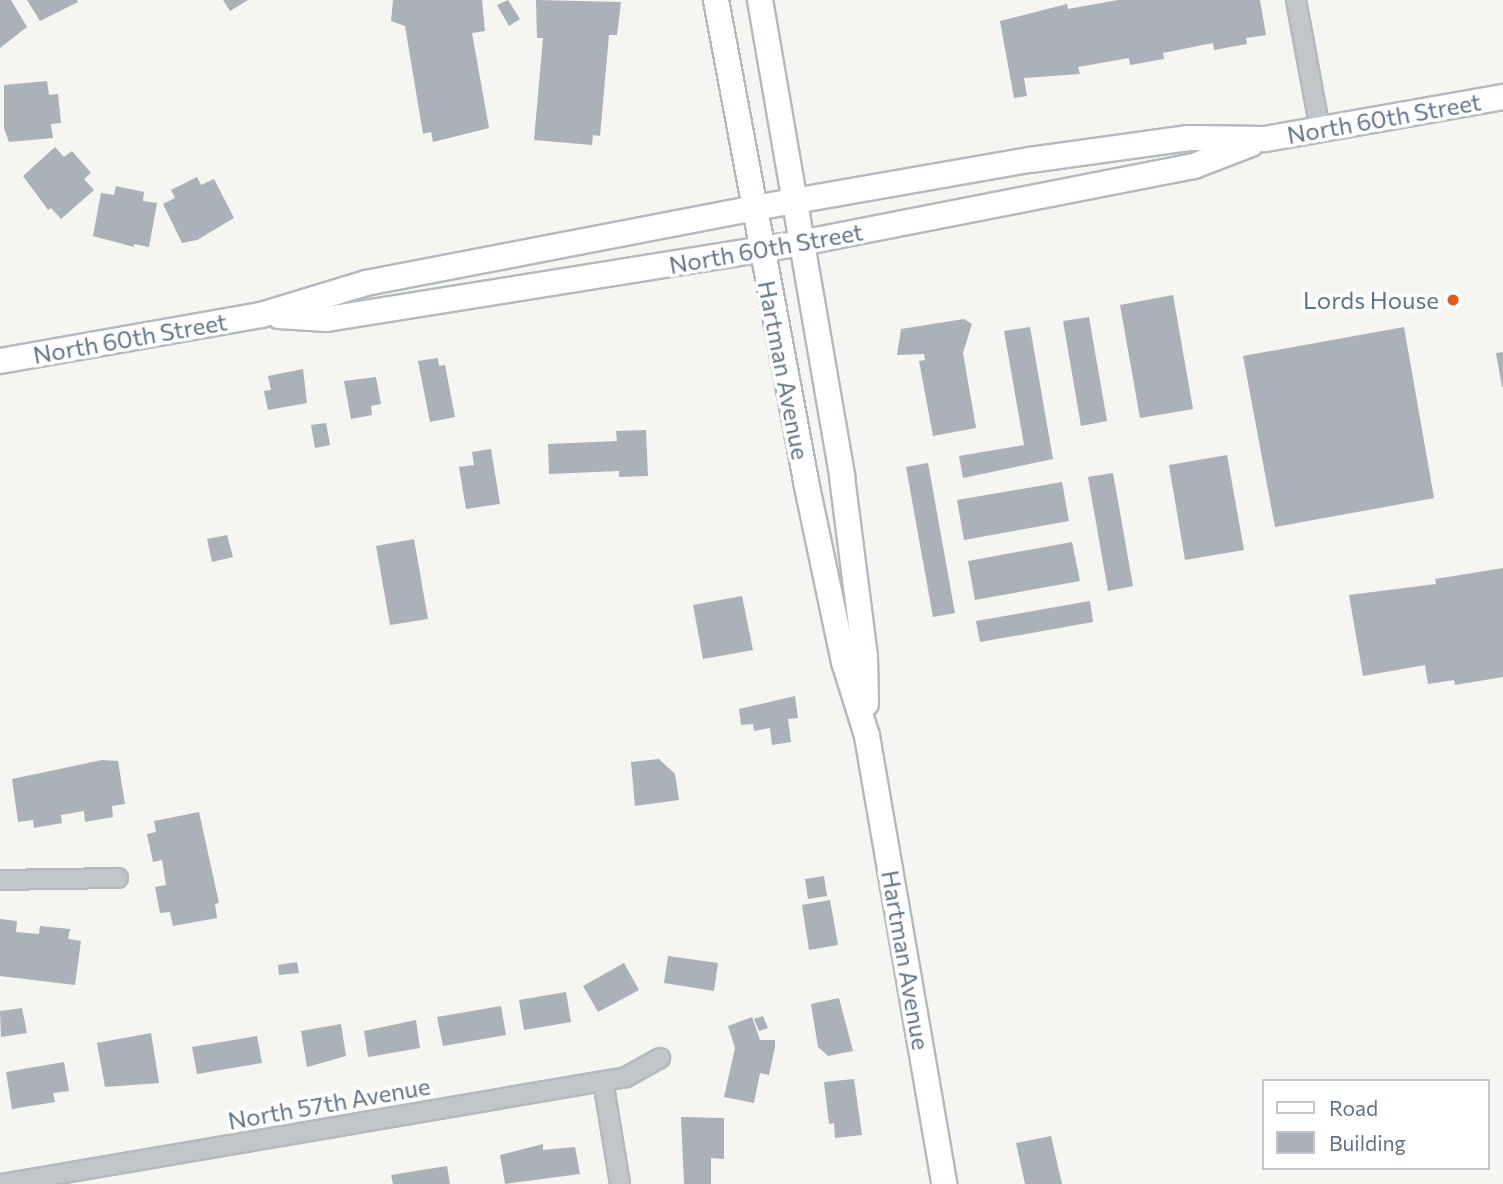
<!DOCTYPE html>
<style>
body{margin:0}
#map{position:relative;width:1503px;height:1184px;overflow:hidden;background:#f5f5f1;font-family:Commissioner,sans-serif}
div>[style]{position:absolute}
.building>*{inset:0;background:#aab1b8}
.roads{filter:drop-shadow(2px 0 #b4b9be) drop-shadow(-2px 0 #b4b9be) drop-shadow(0 2px #b4b9be) drop-shadow(0 -2px #b4b9be)}
.street>*{height:18px;margin:-9px;padding:0 9px;transform-origin:9px;border-radius:9px;background:#c2c6c9}
.secondary>*{height:24px;margin:-12px;padding:0 12px;transform-origin:12px;border-radius:12px;background:#fff}
.dots>*{width:19px;height:19px;translate:-50% -50%;box-sizing:border-box;border:4px solid #fff;border-radius:50%}
span{translate:-50% -50%;white-space:nowrap;text-align:center;line-height:1.15;-webkit-text-stroke:7px #fff;paint-order:stroke}
.street-label{font-size:24px;color:#627384}
.poi-label{font-size:24px;color:#627384}
.right{translate:-100% -50%;text-align:right}
.legend{position:absolute;left:1262px;top:1079px;width:228px;height:91px;box-sizing:border-box;background:#fff;border:2px solid #c0c7ce;margin:0;padding:9px 12px;list-style:none;font-size:21px;color:#627384}
.legend li{display:flex;align-items:center;gap:14px;height:35px}
.legend b{width:35px;border:2px solid #c0c7ce}
</style>
<div id="map">
<div class="building">
<div style="clip-path:polygon(0 0,11px 0,27px 27px,0 48px)"></div>
<div style="clip-path:polygon(27px 0,77px 0,78px 2px,40px 21px)"></div>
<div style="clip-path:polygon(223px 0,248px 0,230px 11px)"></div>
<div style="clip-path:polygon(393px 0,482px 0,485px 31px,472px 33px,489px 128px,433px 142px,431px 132px,423px 134px,405px 26px,391px 21px)"></div>
<div style="clip-path:polygon(508px 0,520px 19px,509px 26px,497px 5px)"></div>
<div style="clip-path:polygon(536px 0,621px 2px,617px 35px,609px 35px,600px 136px,593px 135px,592px 145px,534px 140px,543px 38px,537px 38px)"></div>
<div style="clip-path:polygon(1118px 0,1260px 0,1266px 35px,1246px 38px,1247px 44px,1214px 50px,1213px 43px,1163px 53px,1164px 59px,1130px 65px,1129px 58px,1078px 67px,1080px 74px,1024px 78px,1027px 96px,1014px 98px,1000px 21px,1067px 4px,1068px 9px)"></div>
<div style="clip-path:polygon(47px 81px,49px 95px,58px 94px,61px 123px,51px 124px,53px 138px,9px 142px,4px 128px,4px 85px)"></div>
<div style="clip-path:polygon(55px 147px,64px 157px,72px 151px,91px 173px,84px 179px,94px 190px,61px 219px,51px 208px,48px 210px,23px 176px)"></div>
<div style="clip-path:polygon(197px 177px,201px 185px,214px 179px,234px 218px,197px 240px,182px 243px,163px 204px,175px 198px,171px 190px)"></div>
<div style="clip-path:polygon(116px 186px,144px 192px,143px 201px,157px 203px,149px 247px,134px 244px,134px 247px,93px 236px,101px 193px,114px 195px)"></div>
<div style="clip-path:polygon(1173px 295px,1193px 409px,1140px 418px,1120px 305px)"></div>
<div style="clip-path:polygon(1089px 317px,1107px 421px,1081px 426px,1063px 321px)"></div>
<div style="clip-path:polygon(964px 319px,972px 324px,963px 353px,976px 428px,933px 436px,919px 361px,925px 360px,924px 354px,897px 355px,901px 329px)"></div>
<div style="clip-path:polygon(1030px 327px,1053px 459px,963px 478px,959px 456px,1024px 445px,1004px 331px)"></div>
<div style="clip-path:polygon(1404px 327px,1434px 498px,1275px 527px,1243px 356px)"></div>
<div style="clip-path:polygon(1503px 352px,1503px 387px,1502px 387px,1496px 353px)"></div>
<div style="clip-path:polygon(438px 358px,439px 366px,445px 365px,455px 417px,430px 422px,418px 361px)"></div>
<div style="clip-path:polygon(303px 369px,307px 403px,268px 410px,264px 391px,271px 390px,268px 376px)"></div>
<div style="clip-path:polygon(376px 377px,381px 404px,371px 406px,372px 415px,351px 419px,344px 381px)"></div>
<div style="clip-path:polygon(326px 423px,330px 445px,315px 448px,311px 425px)"></div>
<div style="clip-path:polygon(646px 430px,648px 476px,619px 477px,619px 471px,549px 474px,548px 444px,617px 441px,616px 431px)"></div>
<div style="clip-path:polygon(491px 449px,500px 504px,466px 509px,459px 467px,474px 465px,472px 452px)"></div>
<div style="clip-path:polygon(1227px 455px,1244px 550px,1185px 560px,1169px 465px)"></div>
<div style="clip-path:polygon(928px 463px,955px 613px,933px 617px,906px 467px)"></div>
<div style="clip-path:polygon(1113px 473px,1133px 586px,1108px 591px,1088px 477px)"></div>
<div style="clip-path:polygon(1062px 482px,1069px 521px,964px 540px,957px 500px)"></div>
<div style="clip-path:polygon(227px 535px,233px 557px,212px 562px,207px 539px)"></div>
<div style="clip-path:polygon(414px 539px,428px 619px,390px 625px,376px 546px)"></div>
<div style="clip-path:polygon(1072px 542px,1080px 581px,975px 600px,968px 561px)"></div>
<div style="clip-path:polygon(1503px 568px,1503px 677px,1455px 685px,1454px 680px,1428px 684px,1425px 665px,1363px 676px,1349px 595px,1436px 584px,1435px 579px)"></div>
<div style="clip-path:polygon(742px 596px,753px 650px,703px 659px,693px 605px)"></div>
<div style="clip-path:polygon(1090px 601px,1093px 622px,980px 642px,976px 621px)"></div>
<div style="clip-path:polygon(795px 696px,798px 718px,788px 719px,791px 742px,772px 745px,770px 728px,754px 731px,753px 724px,741px 725px,739px 709px)"></div>
<div style="clip-path:polygon(659px 759px,675px 774px,679px 800px,635px 806px,631px 762px)"></div>
<div style="clip-path:polygon(102px 760px,118px 761px,125px 804px,112px 806px,113px 817px,85px 822px,84px 811px,61px 815px,62px 823px,34px 828px,33px 820px,18px 822px,12px 779px)"></div>
<div style="clip-path:polygon(199px 812px,219px 903px,215px 904px,217px 918px,173px 926px,170px 912px,160px 913px,155px 887px,166px 885px,162px 860px,153px 862px,147px 834px,156px 832px,154px 821px)"></div>
<div style="clip-path:polygon(824px 876px,827px 896px,808px 899px,805px 879px)"></div>
<div style="clip-path:polygon(830px 900px,838px 945px,809px 950px,802px 905px)"></div>
<div style="clip-path:polygon(0 919px,17px 921px,16px 932px,39px 934px,40px 926px,70px 929px,68px 939px,81px 941px,75px 985px,0 976px)"></div>
<div style="clip-path:polygon(668px 956px,718px 963px,714px 991px,664px 983px)"></div>
<div style="clip-path:polygon(297px 962px,299px 973px,279px 975px,278px 965px)"></div>
<div style="clip-path:polygon(624px 963px,639px 990px,598px 1012px,583px 986px)"></div>
<div style="clip-path:polygon(566px 992px,571px 1022px,524px 1030px,519px 1000px)"></div>
<div style="clip-path:polygon(839px 998px,853px 1051px,828px 1056px,818px 1047px,811px 1004px)"></div>
<div style="clip-path:polygon(501px 1006px,506px 1035px,443px 1046px,437px 1017px)"></div>
<div style="clip-path:polygon(22px 1008px,27px 1033px,1px 1037px,0 1011px)"></div>
<div style="clip-path:polygon(763px 1016px,768px 1028px,759px 1031px,754px 1019px)"></div>
<div style="clip-path:polygon(752px 1017px,760px 1040px,775px 1040px,775px 1047px,769px 1075px,760px 1073px,754px 1103px,724px 1097px,735px 1048px,728px 1026px)"></div>
<div style="clip-path:polygon(416px 1020px,420px 1048px,368px 1057px,364px 1031px)"></div>
<div style="clip-path:polygon(341px 1024px,346px 1056px,307px 1067px,301px 1031px)"></div>
<div style="clip-path:polygon(151px 1033px,159px 1083px,105px 1087px,97px 1043px)"></div>
<div style="clip-path:polygon(257px 1036px,262px 1063px,197px 1074px,192px 1047px)"></div>
<div style="clip-path:polygon(64px 1062px,69px 1091px,53px 1093px,55px 1102px,12px 1109px,6px 1072px)"></div>
<div style="clip-path:polygon(854px 1079px,862px 1135px,835px 1138px,834px 1123px,829px 1124px,824px 1082px)"></div>
<div style="clip-path:polygon(681px 1117px,724px 1118px,724px 1159px,711px 1158px,711px 1184px,684px 1184px)"></div>
<div style="clip-path:polygon(1051px 1136px,1062px 1184px,1025px 1184px,1016px 1143px)"></div>
<div style="clip-path:polygon(543px 1144px,543px 1150px,575px 1147px,580px 1174px,505px 1184px,500px 1155px)"></div>
<div style="clip-path:polygon(447px 1166px,450px 1184px,393px 1184px,391px 1175px)"></div>
</div>
<div class="roads">
<div class="street">
<div style="left:1296px;top:0;width:131px;rotate:79.5deg"></div>
<div style="left:0;top:880px;width:118px;rotate:-1deg"></div>
<div style="left:603px;top:1081px;width:104px;rotate:80.6deg"></div>
<div style="left:1px;top:1184px;width:634px;rotate:-9.71deg"></div>
<div style="left:626px;top:1077px;width:39px;rotate:-29deg"></div>
</div>
<div class="secondary">
<div style="left:716px;top:0;width:490px;rotate:79.4deg"></div>
<div style="left:806px;top:482px;width:184px;rotate:78.1deg"></div>
<div style="left:844px;top:662px;width:77px;rotate:72.7deg"></div>
<div style="left:867px;top:736px;width:455px;rotate:80.2deg"></div>
<div style="left:760px;top:0;width:484px;rotate:80.2deg"></div>
<div style="left:842px;top:477px;width:181px;rotate:82.7deg"></div>
<div style="left:865px;top:657px;width:47px;rotate:88.8deg"></div>
<div style="left:279px;top:316px;width:48px;rotate:3.6deg"></div>
<div style="left:327px;top:319px;width:480px;rotate:-9.1deg"></div>
<div style="left:801px;top:243px;width:400px;rotate:-11.1deg"></div>
<div style="left:1194px;top:166px;width:61px;rotate:-21.1deg"></div>
<div style="left:0;top:361px;width:265px;rotate:-10deg"></div>
<div style="left:261px;top:315px;width:110px;rotate:-16.9deg"></div>
<div style="left:366px;top:283px;width:395px;rotate:-10.9deg"></div>
<div style="left:754px;top:208px;width:280px;rotate:-9.9deg"></div>
<div style="left:1030px;top:160px;width:160px;rotate:-7.9deg"></div>
<div style="left:1188px;top:138px;width:77px;rotate:0.7deg"></div>
<div style="left:1265px;top:139px;width:242px;rotate:-10deg"></div>
</div>
</div>
<div class="dots">
<div style="left:1453px;top:300px;background:#ec581a"></div>
</div>
<div class="street-label">
<span style="left:1384px;top:118px;rotate:-10deg">North 60th Street</span>
<span style="left:766px;top:248px;rotate:-10deg">North 60th Street</span>
<span style="left:130px;top:338px;rotate:-10deg">North 60th Street</span>
<span style="left:784px;top:370px;rotate:79deg">Hartman Avenue</span>
<span style="left:906px;top:960px;rotate:80deg">Hartman Avenue</span>
<span style="left:329px;top:1103px;rotate:-10deg">North 57th Avenue</span>
</div>
<div class="poi-label">
<span class="right" style="left:1439px;top:300px">Lords House</span>
</div>
<ul class="legend">
<li><b style="height:9px;background:#fff"></b>Road</li>
<li><b style="height:19px;background:#aab1b8"></b>Building</li>
</ul>
</div>
